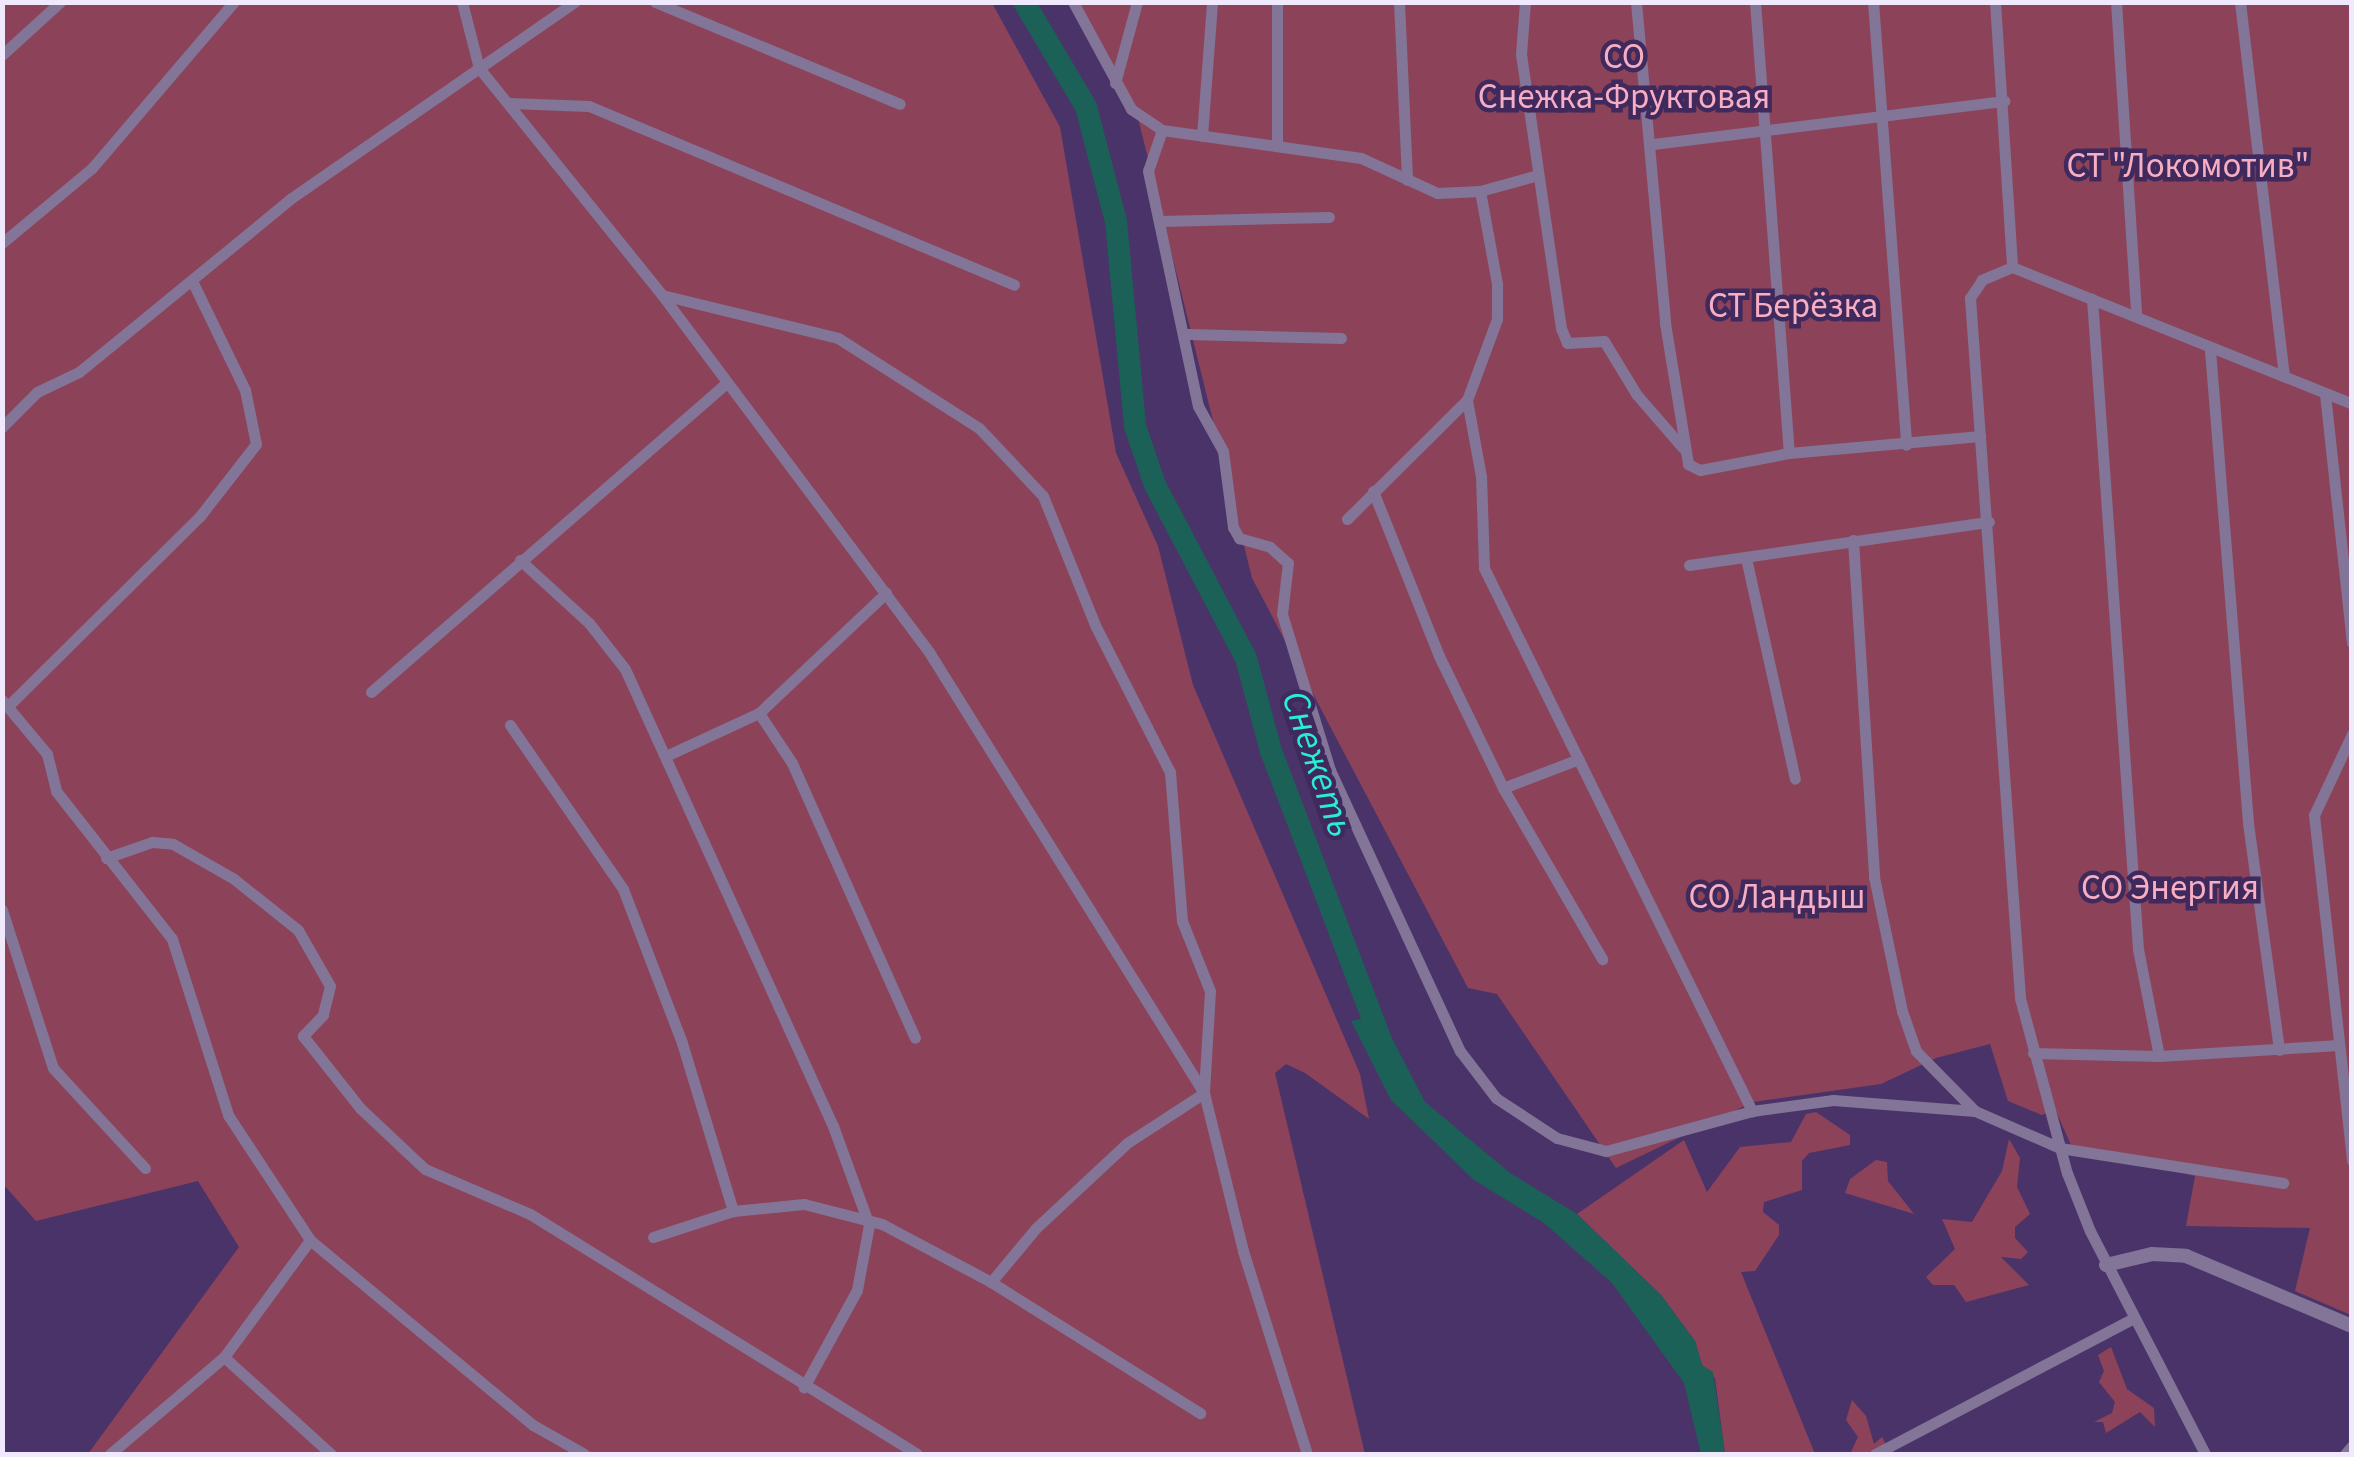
<!DOCTYPE html>
<meta charset="utf-8">
<style>
body{margin:0}
#map{position:relative;width:2354px;height:1457px;overflow:hidden;background:#4a3369;font-family:"Source Sans 3",sans-serif}
div>[style]{position:absolute}
.green>*{inset:0;background:#8c435a}
.water>*{inset:0;background:#1b6157}
.river>*{height:22px;margin:-11px;padding:0 11px;transform-origin:11px;border-radius:11px;background:#1b6157}
.minor>*{height:11px;margin:-5.5px;padding:0 5.5px;transform-origin:5.5px;border-radius:5.5px;background:#827597}
.tertiary>*{height:14px;margin:-7px;padding:0 7px;transform-origin:7px;border-radius:7px;background:#827597}
span{translate:-50% -50%;white-space:nowrap;text-align:center;line-height:1.15;-webkit-text-stroke:9px #3f295d;paint-order:stroke}
.park-label{font-size:35px;color:#f7aec2}
.water-label{font-size:38px;color:#29edd5;font-style:italic}
.frame{position:absolute;inset:0;border:5px solid #f0e9fd;pointer-events:none}
</style>
<div id="map">
<div class="green">
<div style="clip-path:polygon(3px 3px,992px 3px,1060px 127px,1116px 453px,1158px 546px,1193px 685px,1360px 1074px,1369px 1119px,1305px 1073px,1286px 1064px,1275px 1073px,1365px 1454px,88px 1454px,239px 1247px,198px 1181px,36px 1221px,3px 1184px)"></div>
<div style="clip-path:polygon(1070px 3px,2351px 3px,2351px 1315px,2295px 1291px,2310px 1228px,2186px 1226px,2195px 1176px,2071px 1145px,2055px 1109px,2042px 1115px,2008px 1101px,1990px 1044px,1936px 1058px,1881px 1084px,1753px 1102px,1616px 1168px,1497px 994px,1468px 988px,1252px 578px,1137px 114px)"></div>
<div style="clip-path:polygon(1816px 1112px,1850px 1135px,1850px 1145px,1809px 1153px,1802px 1161px,1802px 1190px,1764px 1202px,1763px 1212px,1779px 1225px,1779px 1235px,1755px 1271px,1741px 1272px,1815px 1454px,1725px 1454px,1715px 1378px,1702px 1365px,1695px 1341px,1661px 1295px,1577px 1214px,1684px 1140px,1707px 1192px,1740px 1147px,1791px 1142px,1806px 1114px)"></div>
<div style="clip-path:polygon(2009px 1139px,2020px 1158px,2017px 1187px,2030px 1214px,2015px 1227px,2015px 1238px,2028px 1252px,2021px 1259px,2001px 1257px,2029px 1285px,1966px 1302px,1954px 1285px,1933px 1285px,1926px 1277px,1955px 1249px,1942px 1219px,1972px 1222px,2002px 1171px)"></div>
<div style="clip-path:polygon(1876px 1160px,1887px 1162px,1888px 1181px,1914px 1214px,1845px 1193px,1850px 1179px)"></div>
<div style="clip-path:polygon(2111px 1347px,2127px 1389px,2154px 1408px,2155px 1427px,2140px 1412px,2106px 1433px,2103px 1422px,2094px 1422px,2112px 1413px,2115px 1402px,2099px 1382px,2104px 1371px,2098px 1355px)"></div>
<div style="clip-path:polygon(1852px 1400px,1866px 1416px,1874px 1444px,1882px 1437px,1891px 1454px,1850px 1454px,1858px 1437px,1846px 1420px)"></div>
</div>
<div class="water">
<div style="clip-path:polygon(1380px 1015px,1425px 1102px,1510px 1173px,1577px 1214px,1661px 1295px,1695px 1341px,1702px 1365px,1713px 1372px,1725px 1454px,1701px 1454px,1684px 1383px,1612px 1283px,1544px 1223px,1474px 1180px,1391px 1100px,1351px 1021px)"></div>
</div>
<div class="river">
<div style="left:1024px;top:2px;width:122px;rotate:59.4deg"></div>
<div style="left:1086px;top:107px;width:118px;rotate:75.3deg"></div>
<div style="left:1116px;top:221px;width:206px;rotate:84.7deg"></div>
<div style="left:1135px;top:426px;width:62px;rotate:71.3deg"></div>
<div style="left:1155px;top:485px;width:195px;rotate:62.3deg"></div>
<div style="left:1246px;top:658px;width:96px;rotate:75deg"></div>
<div style="left:1271px;top:751px;width:312px;rotate:69.2deg"></div>
</div>
<div class="minor">
<div style="left:462px;top:2px;width:68px;rotate:75.6deg"></div>
<div style="left:479px;top:68px;width:292px;rotate:51.1deg"></div>
<div style="left:662px;top:295px;width:446px;rotate:53.2deg"></div>
<div style="left:929px;top:652px;width:520px;rotate:58.05deg"></div>
<div style="left:655px;top:2px;width:265px;rotate:22.6deg"></div>
<div style="left:1073px;top:2px;width:122px;rotate:61.5deg"></div>
<div style="left:1131px;top:109px;width:37px;rotate:34deg"></div>
<div style="left:1162px;top:130px;width:201px;rotate:8deg"></div>
<div style="left:1361px;top:158px;width:84px;rotate:24.7deg"></div>
<div style="left:1437px;top:193px;width:43px;rotate:-2.7deg"></div>
<div style="left:1480px;top:191px;width:60px;rotate:-15.4deg"></div>
<div style="left:1399px;top:2px;width:178px;rotate:87.4deg"></div>
<div style="left:1525px;top:2px;width:52px;rotate:94.4deg"></div>
<div style="left:1521px;top:54px;width:277px;rotate:81.7deg"></div>
<div style="left:1561px;top:328px;width:16px;rotate:68deg"></div>
<div style="left:1567px;top:343px;width:37px;rotate:-3deg"></div>
<div style="left:1604px;top:341px;width:63px;rotate:58.6deg"></div>
<div style="left:1637px;top:395px;width:70px;rotate:49deg"></div>
<div style="left:1636px;top:2px;width:322px;rotate:84.8deg"></div>
<div style="left:1665px;top:323px;width:143px;rotate:80.7deg"></div>
<div style="left:1688px;top:464px;width:13px;rotate:27deg"></div>
<div style="left:1700px;top:470px;width:91px;rotate:-10.8deg"></div>
<div style="left:1789px;top:453px;width:192px;rotate:-5.1deg"></div>
<div style="left:1755px;top:2px;width:452px;rotate:85.7deg"></div>
<div style="left:1873px;top:2px;width:444px;rotate:85.7deg"></div>
<div style="left:1995px;top:2px;width:266px;rotate:86.3deg"></div>
<div style="left:2116px;top:2px;width:314px;rotate:86.3deg"></div>
<div style="left:2240px;top:2px;width:376px;rotate:83.3deg"></div>
<div style="left:2px;top:55px;width:79px;rotate:-42.4deg"></div>
<div style="left:1115px;top:83px;width:84px;rotate:-74.8deg"></div>
<div style="left:509px;top:103px;width:80px;rotate:2.1deg"></div>
<div style="left:589px;top:106px;width:461px;rotate:22.8deg"></div>
<div style="left:1162px;top:130px;width:43px;rotate:108.9deg"></div>
<div style="left:1148px;top:171px;width:240px;rotate:78deg"></div>
<div style="left:1198px;top:406px;width:51px;rotate:60.9deg"></div>
<div style="left:1223px;top:451px;width:77px;rotate:82.5deg"></div>
<div style="left:1233px;top:527px;width:13px;rotate:61deg"></div>
<div style="left:1239px;top:538px;width:32px;rotate:16deg"></div>
<div style="left:1270px;top:547px;width:24px;rotate:42deg"></div>
<div style="left:1288px;top:563px;width:51px;rotate:96.7deg"></div>
<div style="left:1282px;top:614px;width:163px;rotate:72.9deg"></div>
<div style="left:1330px;top:770px;width:310px;rotate:65.2deg"></div>
<div style="left:1460px;top:1051px;width:59px;rotate:52.5deg"></div>
<div style="left:1496px;top:1098px;width:73px;rotate:33.3deg"></div>
<div style="left:1557px;top:1138px;width:51px;rotate:14.9deg"></div>
<div style="left:1606px;top:1151px;width:151px;rotate:-15.3deg"></div>
<div style="left:1752px;top:1111px;width:82px;rotate:-7.7deg"></div>
<div style="left:1833px;top:1100px;width:142px;rotate:4.4deg"></div>
<div style="left:1975px;top:1111px;width:93px;rotate:23.5deg"></div>
<div style="left:2060px;top:1148px;width:226px;rotate:8.9deg"></div>
<div style="left:1202px;top:136px;width:134px;rotate:-85.7deg"></div>
<div style="left:1277px;top:143px;width:141px;rotate:-90deg"></div>
<div style="left:1653px;top:144px;width:354px;rotate:-7deg"></div>
<div style="left:1480px;top:191px;width:95px;rotate:79.6deg"></div>
<div style="left:1497px;top:284px;width:35px;rotate:90deg"></div>
<div style="left:1497px;top:319px;width:86px;rotate:110.3deg"></div>
<div style="left:1467px;top:400px;width:77px;rotate:79.6deg"></div>
<div style="left:1481px;top:476px;width:92px;rotate:88.1deg"></div>
<div style="left:1484px;top:568px;width:606px;rotate:63.73deg"></div>
<div style="left:1161px;top:221px;width:168px;rotate:-1.4deg"></div>
<div style="left:2px;top:243px;width:117px;rotate:-39.8deg"></div>
<div style="left:92px;top:168px;width:218px;rotate:-49.5deg"></div>
<div style="left:2012px;top:267px;width:33px;rotate:157deg"></div>
<div style="left:1982px;top:280px;width:22px;rotate:124deg"></div>
<div style="left:1970px;top:298px;width:702px;rotate:85.91deg"></div>
<div style="left:2020px;top:998px;width:181px;rotate:75deg"></div>
<div style="left:2067px;top:1173px;width:62px;rotate:68.4deg"></div>
<div style="left:2090px;top:1231px;width:251px;rotate:62.7deg"></div>
<div style="left:2012px;top:267px;width:367px;rotate:21.9deg"></div>
<div style="left:662px;top:295px;width:181px;rotate:13.7deg"></div>
<div style="left:838px;top:338px;width:167px;rotate:32.6deg"></div>
<div style="left:979px;top:428px;width:93px;rotate:46.7deg"></div>
<div style="left:1043px;top:496px;width:141px;rotate:68deg"></div>
<div style="left:1096px;top:627px;width:163px;rotate:63deg"></div>
<div style="left:1170px;top:772px;width:149px;rotate:85.4deg"></div>
<div style="left:1182px;top:921px;width:75px;rotate:68.2deg"></div>
<div style="left:1210px;top:991px;width:102px;rotate:93.4deg"></div>
<div style="left:1204px;top:1093px;width:163px;rotate:76.1deg"></div>
<div style="left:1243px;top:1251px;width:213px;rotate:72.5deg"></div>
<div style="left:2092px;top:299px;width:652px;rotate:85.95deg"></div>
<div style="left:2138px;top:949px;width:109px;rotate:78.9deg"></div>
<div style="left:1188px;top:334px;width:153px;rotate:1.5deg"></div>
<div style="left:2210px;top:350px;width:475px;rotate:85.4deg"></div>
<div style="left:2248px;top:823px;width:229px;rotate:82.2deg"></div>
<div style="left:2325px;top:394px;width:250px;rotate:83.8deg"></div>
<div style="left:2px;top:427px;width:49px;rotate:-45deg"></div>
<div style="left:37px;top:392px;width:47px;rotate:-25.5deg"></div>
<div style="left:79px;top:372px;width:273px;rotate:-39.3deg"></div>
<div style="left:290px;top:199px;width:346px;rotate:-34.7deg"></div>
<div style="left:1373px;top:491px;width:178px;rotate:68.2deg"></div>
<div style="left:1439px;top:656px;width:147px;rotate:64.1deg"></div>
<div style="left:1503px;top:788px;width:198px;rotate:59.9deg"></div>
<div style="left:1347px;top:519px;width:169px;rotate:-44.8deg"></div>
<div style="left:1853px;top:540px;width:338px;rotate:86.4deg"></div>
<div style="left:1874px;top:877px;width:137px;rotate:78.2deg"></div>
<div style="left:1902px;top:1011px;width:42px;rotate:70.7deg"></div>
<div style="left:1916px;top:1051px;width:84px;rotate:45.5deg"></div>
<div style="left:1746px;top:558px;width:226px;rotate:77.5deg"></div>
<div style="left:520px;top:560px;width:93px;rotate:42.4deg"></div>
<div style="left:589px;top:623px;width:58px;rotate:52deg"></div>
<div style="left:625px;top:669px;width:502px;rotate:65.53deg"></div>
<div style="left:833px;top:1126px;width:105px;rotate:70deg"></div>
<div style="left:869px;top:1225px;width:66px;rotate:100.5deg"></div>
<div style="left:857px;top:1290px;width:111px;rotate:118.7deg"></div>
<div style="left:1689px;top:565px;width:303px;rotate:-8.2deg"></div>
<div style="left:371px;top:692px;width:471px;rotate:-41deg"></div>
<div style="left:2px;top:700px;width:70px;rotate:50.2deg"></div>
<div style="left:47px;top:754px;width:38px;rotate:76deg"></div>
<div style="left:56px;top:791px;width:188px;rotate:51.9deg"></div>
<div style="left:172px;top:939px;width:185px;rotate:72.3deg"></div>
<div style="left:228px;top:1115px;width:149px;rotate:56.7deg"></div>
<div style="left:310px;top:1240px;width:290px;rotate:39.7deg"></div>
<div style="left:533px;top:1425px;width:59px;rotate:29.6deg"></div>
<div style="left:8px;top:706px;width:270px;rotate:-44.7deg"></div>
<div style="left:200px;top:516px;width:91px;rotate:-52.1deg"></div>
<div style="left:256px;top:444px;width:55px;rotate:-101.5deg"></div>
<div style="left:245px;top:390px;width:121px;rotate:-115.9deg"></div>
<div style="left:759px;top:713px;width:60px;rotate:56.6deg"></div>
<div style="left:792px;top:763px;width:301px;rotate:65.9deg"></div>
<div style="left:510px;top:725px;width:199px;rotate:55.4deg"></div>
<div style="left:623px;top:889px;width:165px;rotate:69deg"></div>
<div style="left:682px;top:1043px;width:176px;rotate:73.1deg"></div>
<div style="left:2352px;top:734px;width:89px;rotate:115.1deg"></div>
<div style="left:2314px;top:815px;width:348px;rotate:83.7deg"></div>
<div style="left:668px;top:755px;width:100px;rotate:-24.8deg"></div>
<div style="left:759px;top:713px;width:175px;rotate:-43.4deg"></div>
<div style="left:1503px;top:788px;width:81px;rotate:-20.9deg"></div>
<div style="left:106px;top:858px;width:49px;rotate:-19.2deg"></div>
<div style="left:152px;top:842px;width:21px;rotate:5deg"></div>
<div style="left:173px;top:844px;width:70px;rotate:29.8deg"></div>
<div style="left:234px;top:879px;width:82px;rotate:38.6deg"></div>
<div style="left:298px;top:930px;width:64px;rotate:60.3deg"></div>
<div style="left:330px;top:986px;width:30px;rotate:104deg"></div>
<div style="left:323px;top:1015px;width:29px;rotate:134deg"></div>
<div style="left:303px;top:1036px;width:92px;rotate:51.6deg"></div>
<div style="left:360px;top:1108px;width:89px;rotate:43.2deg"></div>
<div style="left:425px;top:1169px;width:114px;rotate:23.2deg"></div>
<div style="left:530px;top:1214px;width:455px;rotate:31.8deg"></div>
<div style="left:2px;top:910px;width:166px;rotate:72.1deg"></div>
<div style="left:53px;top:1068px;width:136px;rotate:47.4deg"></div>
<div style="left:2033px;top:1053px;width:126px;rotate:1.4deg"></div>
<div style="left:2159px;top:1056px;width:180px;rotate:-3.5deg"></div>
<div style="left:653px;top:1237px;width:84px;rotate:-18deg"></div>
<div style="left:733px;top:1211px;width:71px;rotate:-5.6deg"></div>
<div style="left:804px;top:1204px;width:81px;rotate:14.4deg"></div>
<div style="left:882px;top:1224px;width:123px;rotate:28deg"></div>
<div style="left:991px;top:1282px;width:247px;rotate:32.1deg"></div>
<div style="left:991px;top:1282px;width:70px;rotate:-50.2deg"></div>
<div style="left:1036px;top:1228px;width:125px;rotate:-43deg"></div>
<div style="left:1127px;top:1143px;width:92px;rotate:-33deg"></div>
<div style="left:224px;top:1357px;width:144px;rotate:42.2deg"></div>
<div style="left:110px;top:1454px;width:150px;rotate:-40.4deg"></div>
<div style="left:224px;top:1357px;width:145px;rotate:-53.7deg"></div>
<div style="left:1875px;top:1454px;width:290px;rotate:-27.7deg"></div>
<div style="left:2345px;top:1454px;width:11px;rotate:-49deg"></div>
</div>
<div class="tertiary">
<div style="left:2106px;top:1265px;width:47px;rotate:-13.4deg"></div>
<div style="left:2152px;top:1254px;width:34px;rotate:3deg"></div>
<div style="left:2186px;top:1256px;width:180px;rotate:22.9deg"></div>
</div>
<div class="park-label">
<span style="left:1624px;top:77px">СО<br>Снежка-Фруктовая</span>
<span style="left:2188px;top:166px">СТ "Локомотив"</span>
<span style="left:1793px;top:306px">СТ Берёзка</span>
<span style="left:2170px;top:888px">СО Энергия</span>
<span style="left:1777px;top:897px">СО Ландыш</span>
</div>
<div class="water-label">
<span style="left:1317px;top:764px;rotate:71deg">Снежеть</span>
</div>
<div class="frame"></div>
</div>
